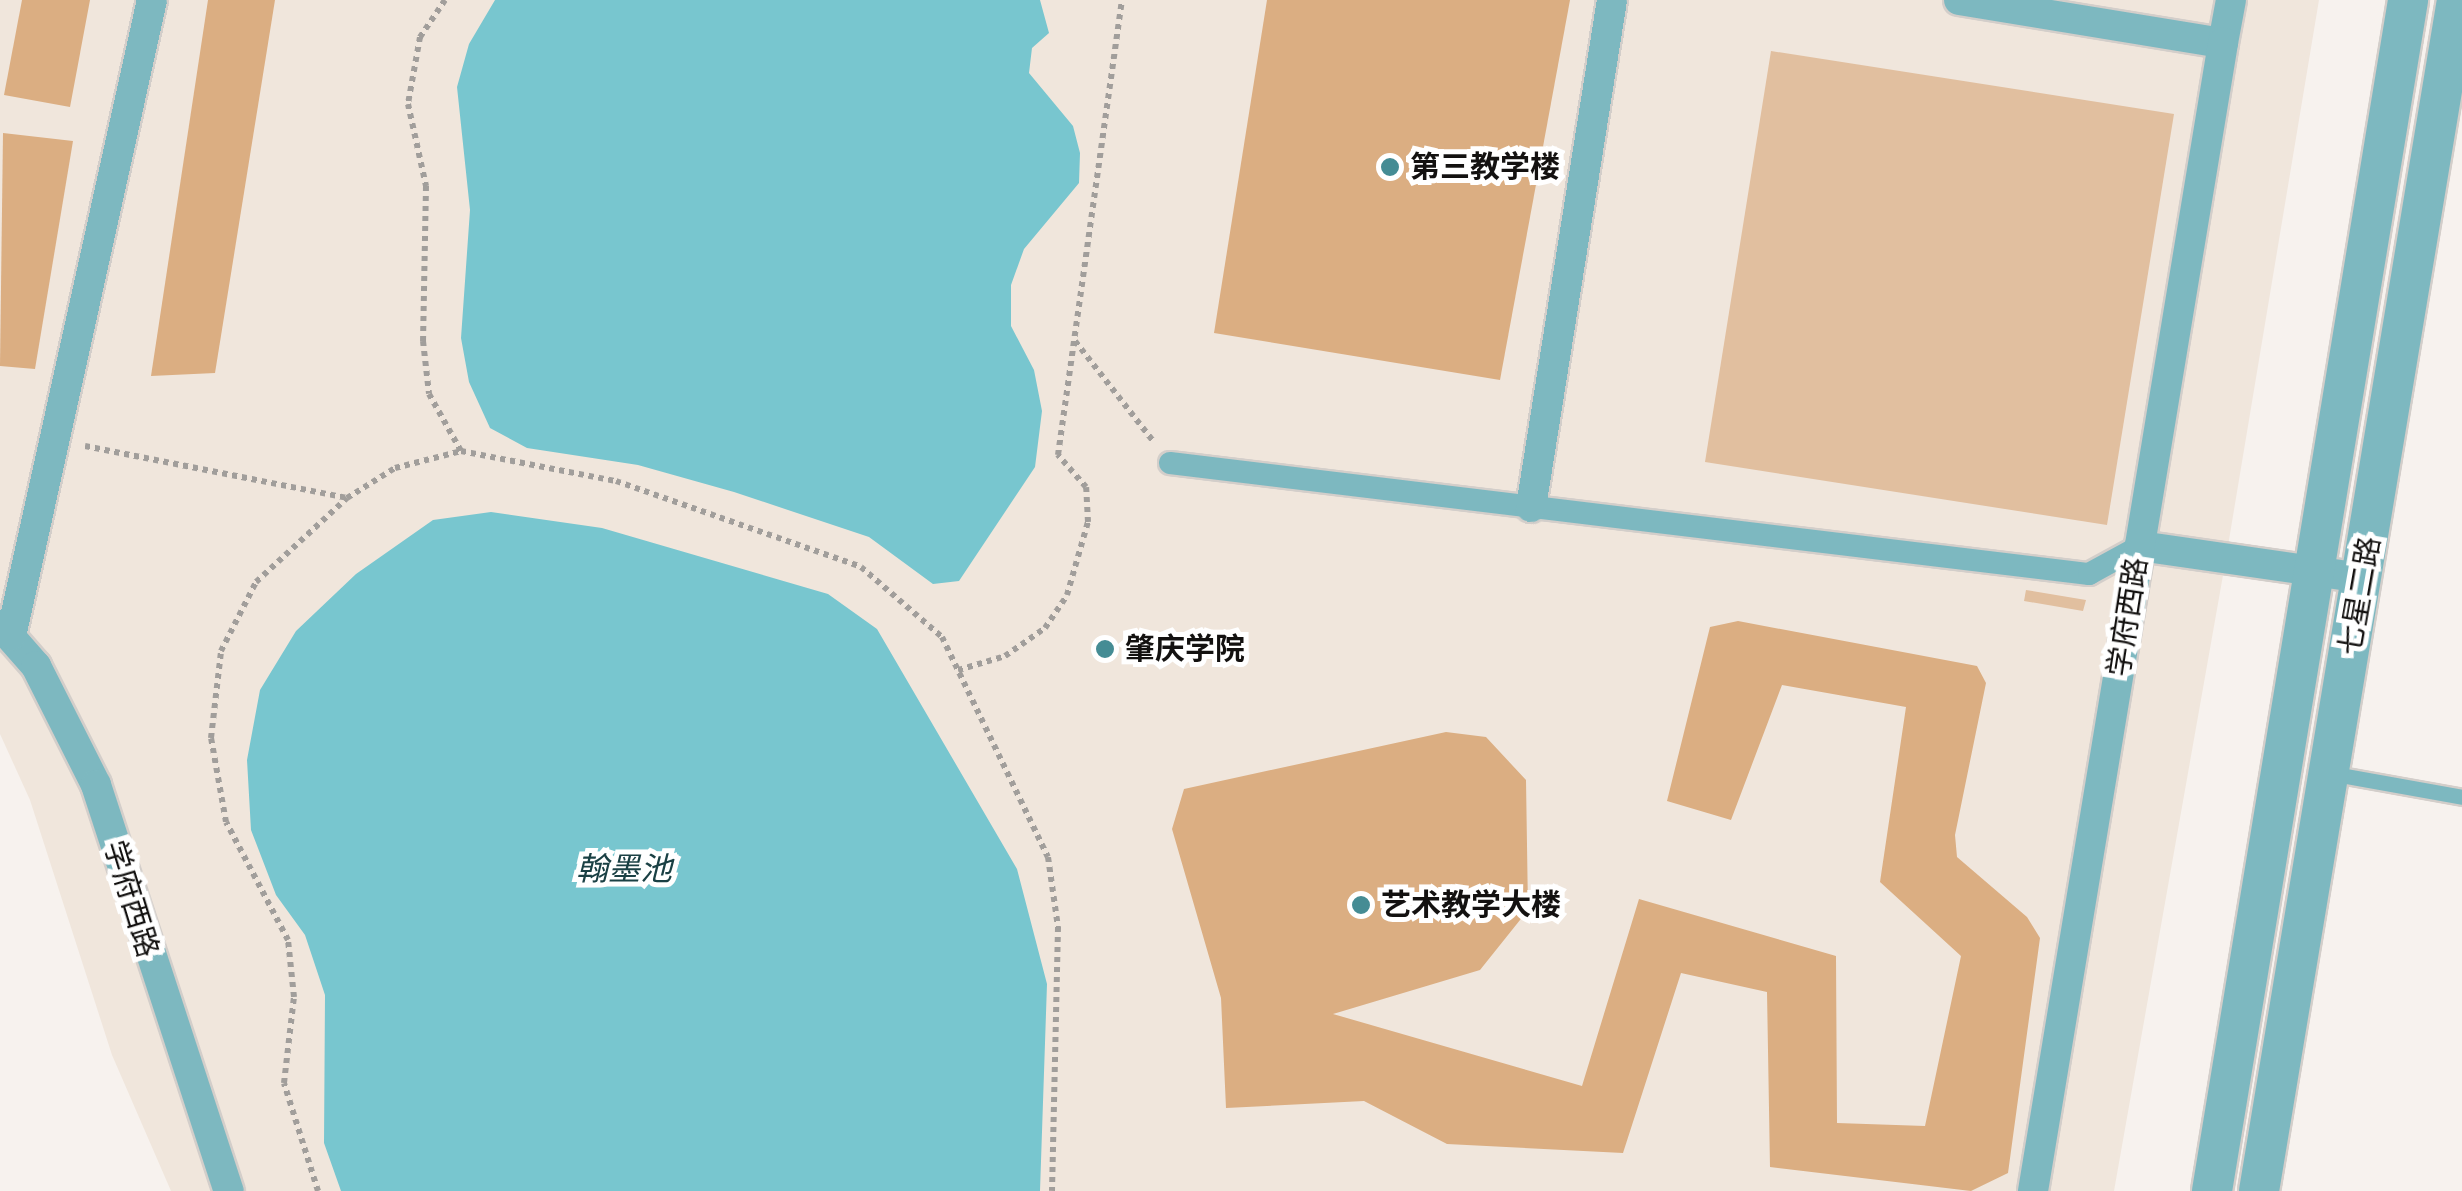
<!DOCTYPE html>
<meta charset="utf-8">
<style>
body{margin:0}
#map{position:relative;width:2462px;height:1191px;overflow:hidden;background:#f7f2ee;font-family:Arial,"Noto Sans SC",sans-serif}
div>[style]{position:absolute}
.built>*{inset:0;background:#f0e6dc}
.green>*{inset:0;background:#e1bf9f}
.water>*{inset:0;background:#78c6cf}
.building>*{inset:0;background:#dbae82}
.path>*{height:6px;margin-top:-3px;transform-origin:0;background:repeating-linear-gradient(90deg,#a19e9b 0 5px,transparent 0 10px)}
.roads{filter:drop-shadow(2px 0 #d3ceca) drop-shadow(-2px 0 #d3ceca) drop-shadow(0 2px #d3ceca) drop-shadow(0 -2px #d3ceca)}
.service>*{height:15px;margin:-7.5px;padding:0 7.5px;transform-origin:7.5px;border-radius:7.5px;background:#7db8c0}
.pedestrian>*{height:22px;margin:-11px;padding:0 11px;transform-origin:11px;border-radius:11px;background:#7db8c0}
.minor>*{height:30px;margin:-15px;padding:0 15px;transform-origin:15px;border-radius:15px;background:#7db8c0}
.tertiary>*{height:40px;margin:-20px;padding:0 20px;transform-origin:20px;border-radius:20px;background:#7db8c0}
.dots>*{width:28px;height:28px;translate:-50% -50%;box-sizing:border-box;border:5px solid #fff;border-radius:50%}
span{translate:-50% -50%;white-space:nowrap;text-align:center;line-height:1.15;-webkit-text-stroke:10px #fff;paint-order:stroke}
.poi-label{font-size:30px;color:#131110;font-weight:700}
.left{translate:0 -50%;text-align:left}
.street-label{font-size:30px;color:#131110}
.water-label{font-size:32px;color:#1a4044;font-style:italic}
</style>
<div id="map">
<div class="built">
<div style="clip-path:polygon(0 0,2319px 0,2225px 564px,2114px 1191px,171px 1191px,112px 1055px,30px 800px,0 734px)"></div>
</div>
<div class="green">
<div style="clip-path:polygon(1771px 51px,2174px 114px,2107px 525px,1705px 462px)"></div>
<div style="clip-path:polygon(2026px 590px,2086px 600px,2083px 611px,2024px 601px)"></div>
</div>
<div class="water">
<div style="clip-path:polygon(495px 0,1040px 0,1049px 33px,1032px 48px,1029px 73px,1073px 126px,1080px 153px,1079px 183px,1024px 249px,1011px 285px,1011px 326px,1034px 370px,1042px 411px,1035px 467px,959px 581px,933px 584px,869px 537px,734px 492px,638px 465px,527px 448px,490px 428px,469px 382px,461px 338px,470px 210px,457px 87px,469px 44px)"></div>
<div style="clip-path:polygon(491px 512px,602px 528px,828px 594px,877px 629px,1017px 869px,1047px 984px,1040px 1191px,341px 1191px,324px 1143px,325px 995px,305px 935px,276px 895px,251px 830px,247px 760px,260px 690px,296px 631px,356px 574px,433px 520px)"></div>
</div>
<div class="building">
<div style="clip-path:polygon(22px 0,90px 0,70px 107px,4px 95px)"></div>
<div style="clip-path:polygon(208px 0,275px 0,215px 373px,151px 376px)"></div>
<div style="clip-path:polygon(1267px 0,1570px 0,1500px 380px,1214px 333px)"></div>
<div style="clip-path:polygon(3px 133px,73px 141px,35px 369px,0 366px)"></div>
<div style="clip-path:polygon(1738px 621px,1977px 666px,1986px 683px,1955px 835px,1957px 857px,2027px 917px,2040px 938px,2008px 1173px,1971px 1191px,1770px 1167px,1767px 992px,1681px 973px,1623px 1153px,1447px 1144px,1364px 1101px,1226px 1108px,1221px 998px,1172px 829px,1184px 789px,1446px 732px,1486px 737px,1526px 780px,1528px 910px,1480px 970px,1333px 1014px,1582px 1086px,1639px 899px,1836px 956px,1837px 1123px,1925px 1126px,1961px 956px,1880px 882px,1906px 707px,1782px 685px,1731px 820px,1667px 801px,1710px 627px)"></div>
</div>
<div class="path">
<div style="left:445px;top:0;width:45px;rotate:124deg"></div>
<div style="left:420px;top:37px;width:68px;rotate:100.2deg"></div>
<div style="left:408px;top:104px;width:84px;rotate:77.6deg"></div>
<div style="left:426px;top:186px;width:155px;rotate:91.1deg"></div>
<div style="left:423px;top:341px;width:53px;rotate:83.5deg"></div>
<div style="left:429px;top:394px;width:65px;rotate:60.7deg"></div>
<div style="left:1075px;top:341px;width:127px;rotate:52deg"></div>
<div style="left:85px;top:446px;width:267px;rotate:11.2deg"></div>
<div style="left:347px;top:498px;width:57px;rotate:-32deg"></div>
<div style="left:395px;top:468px;width:68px;rotate:-14.4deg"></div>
<div style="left:461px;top:451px;width:158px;rotate:11deg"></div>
<div style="left:616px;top:481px;width:260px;rotate:19.3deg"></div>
<div style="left:861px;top:567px;width:107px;rotate:40.8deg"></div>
<div style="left:942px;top:637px;width:244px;rotate:64.3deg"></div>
<div style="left:1048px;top:857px;width:71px;rotate:81.9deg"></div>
<div style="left:1058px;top:927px;width:264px;rotate:91.3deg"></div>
<div style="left:958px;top:670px;width:49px;rotate:-16.6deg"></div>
<div style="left:1005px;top:656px;width:49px;rotate:-35deg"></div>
<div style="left:1045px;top:628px;width:40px;rotate:-56deg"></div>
<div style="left:1067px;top:595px;width:76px;rotate:-74deg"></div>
<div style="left:1088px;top:522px;width:35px;rotate:-93deg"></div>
<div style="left:1086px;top:487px;width:43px;rotate:-131.2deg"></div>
<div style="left:1058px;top:455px;width:459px;rotate:-82deg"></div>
<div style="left:318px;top:1191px;width:113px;rotate:-107.5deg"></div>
<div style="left:284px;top:1083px;width:87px;rotate:-83.4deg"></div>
<div style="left:294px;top:997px;width:57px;rotate:-96deg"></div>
<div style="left:288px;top:940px;width:133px;rotate:-117.7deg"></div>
<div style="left:226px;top:822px;width:85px;rotate:-100.1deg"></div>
<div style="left:211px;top:738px;width:88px;rotate:-83.4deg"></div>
<div style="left:221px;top:651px;width:77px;rotate:-63.1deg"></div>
<div style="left:256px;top:582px;width:124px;rotate:-42.7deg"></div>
</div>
<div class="roads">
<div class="service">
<div style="left:2329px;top:773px;width:135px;rotate:10.2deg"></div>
</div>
<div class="pedestrian">
<div style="left:1170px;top:463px;width:926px;rotate:6.89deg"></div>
<div style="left:2089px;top:574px;width:58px;rotate:-28.8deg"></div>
</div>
<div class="minor">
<div style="left:1959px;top:0;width:267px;rotate:9.3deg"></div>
<div style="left:2223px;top:43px;width:44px;rotate:-79.5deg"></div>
<div style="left:1531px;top:507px;width:513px;rotate:-80.92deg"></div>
<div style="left:2140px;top:546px;width:225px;rotate:8.2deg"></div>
<div style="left:0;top:625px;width:55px;rotate:48.7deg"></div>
<div style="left:36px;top:666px;width:133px;rotate:63.2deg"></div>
<div style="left:96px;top:785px;width:427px;rotate:71.9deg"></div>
<div style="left:11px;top:636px;width:651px;rotate:-77.5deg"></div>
<div style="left:2033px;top:1191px;width:1164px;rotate:-80.6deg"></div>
</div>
<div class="tertiary">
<div style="left:2212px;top:1191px;width:1207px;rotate:-80.65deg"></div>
<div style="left:2259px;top:1191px;width:1207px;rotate:-80.56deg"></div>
</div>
</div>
<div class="dots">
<div style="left:1390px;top:167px;background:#458c94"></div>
<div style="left:1105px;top:649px;background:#458c94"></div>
<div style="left:1361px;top:905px;background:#458c94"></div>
</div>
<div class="poi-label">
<span class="left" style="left:1410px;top:167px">第三教学楼</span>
<span class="left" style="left:1125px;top:649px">肇庆学院</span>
<span class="left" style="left:1381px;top:905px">艺术教学大楼</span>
</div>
<div class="street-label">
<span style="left:2360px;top:596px;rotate:-80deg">七星二路</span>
<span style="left:2128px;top:617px;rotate:-81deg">学府西路</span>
<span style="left:131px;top:899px;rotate:73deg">学府西路</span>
</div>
<div class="water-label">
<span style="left:624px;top:869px">翰墨池</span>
</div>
</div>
